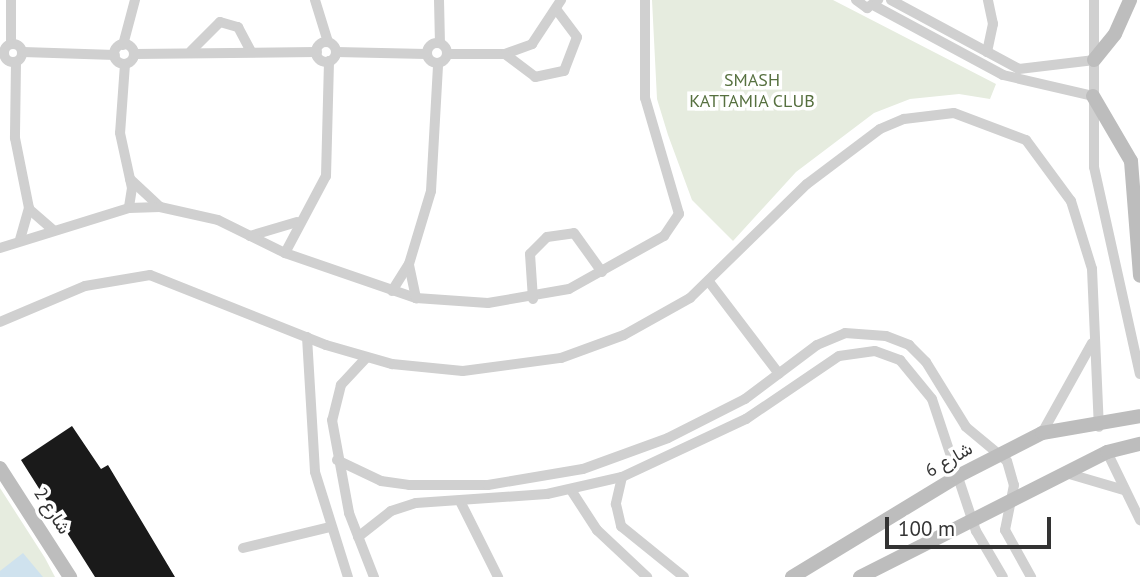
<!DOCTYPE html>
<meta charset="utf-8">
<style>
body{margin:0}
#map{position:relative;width:1140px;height:577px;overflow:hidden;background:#fff;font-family:"PT Sans",Vazirmatn,sans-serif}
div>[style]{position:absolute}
.green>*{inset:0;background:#e6ecdf}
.water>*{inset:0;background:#cfe2ee}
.building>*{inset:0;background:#1a1a1a}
.street>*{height:10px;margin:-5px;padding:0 5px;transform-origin:5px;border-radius:5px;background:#d0d0d0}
.street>.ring{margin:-5px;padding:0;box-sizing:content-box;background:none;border:10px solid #d0d0d0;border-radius:50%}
.secondary>*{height:14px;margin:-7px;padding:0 7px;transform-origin:7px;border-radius:7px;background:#bdbdbd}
span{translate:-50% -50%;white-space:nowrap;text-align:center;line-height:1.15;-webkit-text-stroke:7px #fff;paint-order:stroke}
.park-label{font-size:18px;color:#56703f}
.street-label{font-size:18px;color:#333}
.scale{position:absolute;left:885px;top:517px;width:166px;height:32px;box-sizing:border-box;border:4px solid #333;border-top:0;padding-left:9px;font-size:21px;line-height:24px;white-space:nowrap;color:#333;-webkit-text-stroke:5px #fff;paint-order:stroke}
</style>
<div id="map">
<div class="green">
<div style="clip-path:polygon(652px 0,833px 0,996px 84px,990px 99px,959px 94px,910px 99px,874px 113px,796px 172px,733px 241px,692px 200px,668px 135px,657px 99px)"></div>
<div style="clip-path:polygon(0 488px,45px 558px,55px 577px,0 577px)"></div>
</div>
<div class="water">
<div style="clip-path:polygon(23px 553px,43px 577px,0 577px,0 571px)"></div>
</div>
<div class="building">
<div style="clip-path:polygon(72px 426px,101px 469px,108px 465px,175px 577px,95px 577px,21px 460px)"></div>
</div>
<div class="street">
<div style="left:11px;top:0;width:43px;rotate:90deg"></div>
<div style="left:315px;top:0;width:44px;rotate:72.8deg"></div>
<div style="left:439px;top:0;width:43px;rotate:88.7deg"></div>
<div style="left:856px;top:0;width:14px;rotate:36deg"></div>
<div style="left:867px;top:8px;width:14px;rotate:-36deg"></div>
<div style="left:891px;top:0;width:145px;rotate:28.3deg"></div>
<div style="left:1019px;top:69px;width:76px;rotate:-6.8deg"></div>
<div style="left:1094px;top:0;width:167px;rotate:90deg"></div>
<div style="left:1094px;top:167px;width:212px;rotate:77.5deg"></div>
<div style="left:875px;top:6px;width:145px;rotate:28.3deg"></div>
<div style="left:1003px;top:75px;width:92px;rotate:13.1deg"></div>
<div class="ring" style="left:316px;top:42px;width:10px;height:10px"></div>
<div class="ring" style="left:427px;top:43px;width:10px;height:10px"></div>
<div class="ring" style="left:4px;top:44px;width:8px;height:8px"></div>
<div class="ring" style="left:114px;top:44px;width:10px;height:10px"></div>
<div style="left:123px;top:45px;width:47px;rotate:-75.1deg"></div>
<div style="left:191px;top:51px;width:41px;rotate:-45deg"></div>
<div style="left:220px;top:22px;width:19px;rotate:16deg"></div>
<div style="left:238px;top:27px;width:27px;rotate:62deg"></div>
<div style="left:23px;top:52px;width:92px;rotate:1.9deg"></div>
<div style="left:336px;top:52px;width:90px;rotate:1.3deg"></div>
<div style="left:987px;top:52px;width:29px;rotate:-78deg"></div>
<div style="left:993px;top:24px;width:25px;rotate:-102deg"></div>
<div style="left:134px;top:54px;width:183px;rotate:-0.6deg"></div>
<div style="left:448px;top:54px;width:57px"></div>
<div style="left:505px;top:54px;width:29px;rotate:-20deg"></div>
<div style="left:532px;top:44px;width:53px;rotate:-56.6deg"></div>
<div style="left:505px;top:54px;width:38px;rotate:37deg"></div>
<div style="left:535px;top:77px;width:30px;rotate:-12deg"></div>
<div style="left:564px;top:71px;width:36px;rotate:-69deg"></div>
<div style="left:577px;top:37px;width:34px;rotate:-127deg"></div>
<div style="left:16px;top:62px;width:76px;rotate:90.8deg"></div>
<div style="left:15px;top:138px;width:71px;rotate:78.7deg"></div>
<div style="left:29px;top:208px;width:32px;rotate:106deg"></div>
<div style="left:125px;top:64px;width:69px;rotate:94.1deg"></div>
<div style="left:120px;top:133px;width:56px;rotate:77.7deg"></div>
<div style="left:132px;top:188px;width:20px;rotate:99deg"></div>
<div style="left:130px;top:179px;width:41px;rotate:43deg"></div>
<div style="left:29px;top:209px;width:32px;rotate:41deg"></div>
<div style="left:250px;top:236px;width:49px;rotate:-16.6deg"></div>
<div style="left:0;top:248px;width:135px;rotate:-17.2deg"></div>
<div style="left:129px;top:208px;width:31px;rotate:-2deg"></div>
<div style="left:160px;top:207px;width:59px;rotate:12.6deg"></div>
<div style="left:218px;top:220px;width:75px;rotate:26.2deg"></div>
<div style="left:285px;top:253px;width:139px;rotate:19deg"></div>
<div style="left:416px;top:298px;width:72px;rotate:4deg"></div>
<div style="left:488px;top:303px;width:82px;rotate:-9.8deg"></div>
<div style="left:569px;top:289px;width:109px;rotate:-29.2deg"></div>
<div style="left:664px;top:236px;width:27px;rotate:-56deg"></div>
<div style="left:679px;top:214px;width:121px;rotate:-106.3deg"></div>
<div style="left:645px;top:98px;width:98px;rotate:-90deg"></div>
<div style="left:285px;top:253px;width:87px;rotate:-62deg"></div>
<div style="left:326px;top:176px;width:115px;rotate:-88.5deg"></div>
<div style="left:409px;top:265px;width:34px;rotate:78deg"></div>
<div style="left:710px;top:283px;width:114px;rotate:52.8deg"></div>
<div style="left:392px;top:291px;width:32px;rotate:-58deg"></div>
<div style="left:409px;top:264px;width:76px;rotate:-73.2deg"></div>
<div style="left:431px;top:191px;width:127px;rotate:-86.8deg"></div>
<div style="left:533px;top:299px;width:45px;rotate:-93.8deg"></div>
<div style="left:530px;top:254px;width:24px;rotate:-45deg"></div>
<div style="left:547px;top:237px;width:27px;rotate:-8deg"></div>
<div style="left:574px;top:233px;width:48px;rotate:54.3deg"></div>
<div style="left:0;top:322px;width:92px;rotate:-23deg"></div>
<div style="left:85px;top:286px;width:66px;rotate:-9.6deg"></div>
<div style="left:150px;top:275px;width:189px;rotate:21.7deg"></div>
<div style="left:326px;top:345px;width:69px;rotate:16.1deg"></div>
<div style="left:392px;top:364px;width:71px;rotate:5.6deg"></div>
<div style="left:463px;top:371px;width:99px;rotate:-7.6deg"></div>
<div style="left:561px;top:358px;width:67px;rotate:-20.1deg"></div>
<div style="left:624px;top:335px;width:76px;rotate:-29.3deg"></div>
<div style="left:690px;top:298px;width:163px;rotate:-44.3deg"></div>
<div style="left:807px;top:184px;width:91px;rotate:-37deg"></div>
<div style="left:880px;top:129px;width:26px;rotate:-23deg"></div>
<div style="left:904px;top:119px;width:50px;rotate:-6.8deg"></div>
<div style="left:954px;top:113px;width:77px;rotate:20.6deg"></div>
<div style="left:1026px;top:140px;width:76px;rotate:53.6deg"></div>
<div style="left:1071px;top:201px;width:71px;rotate:72.8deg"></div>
<div style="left:1092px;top:269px;width:158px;rotate:87.5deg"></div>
<div style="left:307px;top:337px;width:135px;rotate:86.6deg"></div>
<div style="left:315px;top:472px;width:110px;rotate:72.6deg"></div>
<div style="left:366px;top:358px;width:37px;rotate:133deg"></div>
<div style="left:341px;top:385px;width:36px;rotate:104deg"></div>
<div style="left:332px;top:420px;width:95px;rotate:79.6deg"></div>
<div style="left:349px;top:513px;width:69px;rotate:68.7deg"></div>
<div style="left:1042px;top:433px;width:103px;rotate:-60.9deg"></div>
<div style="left:1107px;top:452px;width:76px;rotate:64.1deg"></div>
<div style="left:337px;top:460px;width:49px;rotate:25.5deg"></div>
<div style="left:381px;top:481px;width:28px;rotate:8deg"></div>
<div style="left:409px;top:485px;width:79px"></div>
<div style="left:488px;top:485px;width:96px;rotate:-9.6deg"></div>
<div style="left:583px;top:469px;width:90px;rotate:-20deg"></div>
<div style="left:668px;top:438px;width:86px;rotate:-26.9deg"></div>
<div style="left:745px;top:399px;width:90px;rotate:-36.9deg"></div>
<div style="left:817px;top:345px;width:30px;rotate:-23deg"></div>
<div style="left:845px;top:333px;width:41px;rotate:4.2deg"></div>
<div style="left:886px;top:336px;width:25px;rotate:21deg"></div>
<div style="left:909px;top:345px;width:24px;rotate:45deg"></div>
<div style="left:926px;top:362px;width:76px;rotate:58.4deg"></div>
<div style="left:966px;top:427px;width:53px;rotate:39.7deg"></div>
<div style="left:1007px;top:461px;width:25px;rotate:74deg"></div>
<div style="left:1014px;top:485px;width:46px;rotate:101.3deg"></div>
<div style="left:1005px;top:530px;width:54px;rotate:61deg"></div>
<div style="left:1066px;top:473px;width:60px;rotate:16.3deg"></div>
<div style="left:622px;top:477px;width:28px;rotate:103deg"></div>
<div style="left:616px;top:504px;width:23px;rotate:77deg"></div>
<div style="left:621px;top:526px;width:81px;rotate:39deg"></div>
<div style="left:571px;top:490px;width:48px;rotate:57deg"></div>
<div style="left:597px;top:530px;width:69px;rotate:43.2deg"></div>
<div style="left:461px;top:503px;width:83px;rotate:63.4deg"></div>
<div style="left:358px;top:537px;width:42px;rotate:-38.2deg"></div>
<div style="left:391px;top:511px;width:26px;rotate:-18deg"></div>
<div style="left:416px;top:503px;width:131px;rotate:-3.9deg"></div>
<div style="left:547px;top:494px;width:77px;rotate:-12.8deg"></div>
<div style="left:622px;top:477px;width:137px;rotate:-25.1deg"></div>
<div style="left:746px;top:419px;width:112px;rotate:-34.1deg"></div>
<div style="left:839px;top:356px;width:36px;rotate:-8deg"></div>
<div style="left:875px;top:351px;width:27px;rotate:20deg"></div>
<div style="left:900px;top:360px;width:50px;rotate:50.6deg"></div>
<div style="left:932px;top:399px;width:139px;rotate:71.6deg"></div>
<div style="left:976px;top:531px;width:53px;rotate:59.6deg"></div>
<div style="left:243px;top:548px;width:89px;rotate:-13.6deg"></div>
</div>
<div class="secondary">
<div style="left:1094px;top:60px;width:33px;rotate:-51deg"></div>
<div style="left:1115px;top:34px;width:37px;rotate:-66deg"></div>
<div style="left:1093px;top:96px;width:75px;rotate:59.7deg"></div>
<div style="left:1131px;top:161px;width:115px;rotate:85.5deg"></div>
<div style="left:0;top:468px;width:130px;rotate:57.3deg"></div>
<div style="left:792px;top:577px;width:194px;rotate:-31.3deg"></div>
<div style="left:958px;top:476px;width:94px;rotate:-27.1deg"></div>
<div style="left:1042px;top:433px;width:99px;rotate:-9.8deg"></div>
<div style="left:860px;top:577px;width:277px;rotate:-26.8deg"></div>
<div style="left:1107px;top:452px;width:34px;rotate:-14deg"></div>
</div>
<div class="park-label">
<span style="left:752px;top:91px">SMASH<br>KATTAMIA CLUB</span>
</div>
<div class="street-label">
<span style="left:949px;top:460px;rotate:-30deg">شارع 6</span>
<span style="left:52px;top:511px;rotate:57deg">شارع 2</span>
</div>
<div class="scale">100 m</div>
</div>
